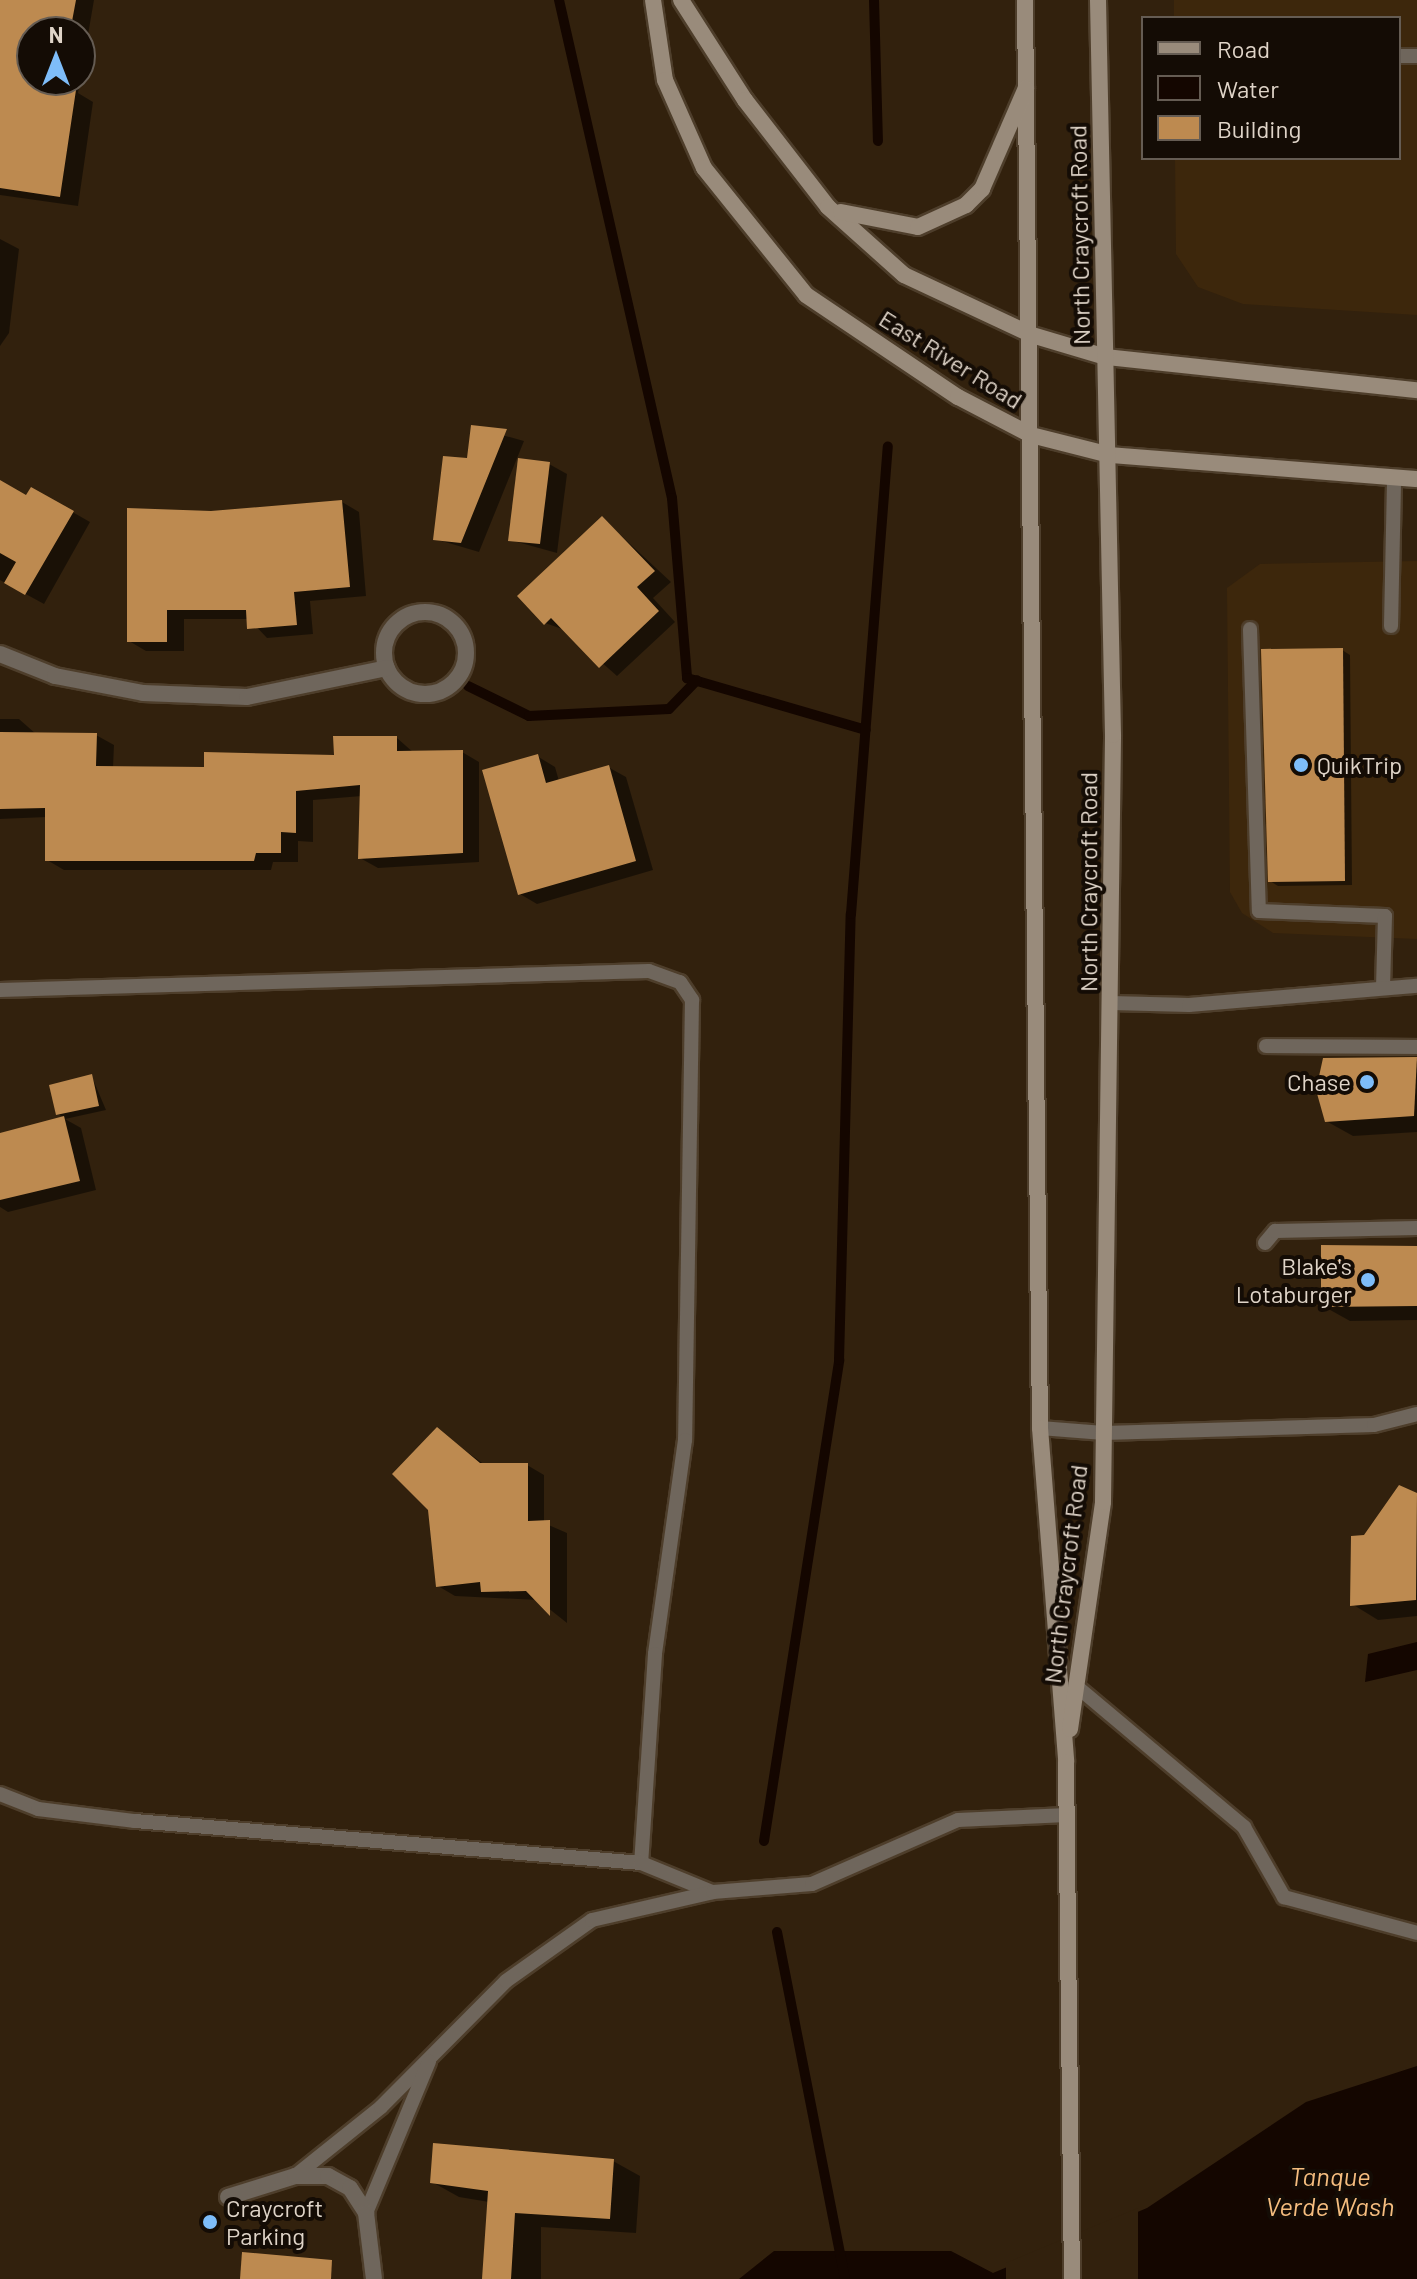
<!DOCTYPE html>
<style>
body{margin:0}
#map{position:relative;width:1417px;height:2279px;overflow:hidden;background:#32210d;font-family:Barlow,sans-serif}
div>[style]{position:absolute}
.built>*{inset:0;background:#3d270c}
.water>*{inset:0;background:#140600}
.pier>*{inset:0;background:#32210d}
.shadow>*{inset:0;background:#0007}
.stream>*{height:10px;margin:-5px;padding:0 5px;transform-origin:5px;border-radius:5px;background:#140600}
.building>*{inset:0;background:#bd8a50}
.roads{filter:drop-shadow(2px 0 #4e3e2b) drop-shadow(-2px 0 #4e3e2b) drop-shadow(0 2px #4e3e2b) drop-shadow(0 -2px #4e3e2b)}
.lane>*{height:14px;margin:-7px;padding:0 7px;transform-origin:7px;border-radius:7px;background:#6f665c}
.street>*{height:16px;margin:-8px;padding:0 8px;transform-origin:8px;border-radius:8px;background:#6f665c}
.street>.ring{margin:-8px;padding:0;box-sizing:content-box;background:none;border:16px solid #6f665c;border-radius:50%}
.secondary>*{height:16px;margin:-8px;padding:0 8px;transform-origin:8px;border-radius:8px;background:#998b7b}
.dots>*{width:22px;height:22px;translate:-50% -50%;box-sizing:border-box;border:4px solid #140c05;border-radius:50%}
span{translate:-50% -50%;white-space:nowrap;text-align:center;line-height:1.15;-webkit-text-stroke:8px #140c05;paint-order:stroke}
.street-label{font-size:24px;color:#dfd4c8}
.poi-label{font-size:24px;color:#dfd4c8}
.left{translate:0 -50%;text-align:left}
.right{translate:-100% -50%;text-align:right}
.water-label{font-size:26px;color:#f5bd7f;font-style:italic}
.legend{position:absolute;left:1141px;top:16px;width:260px;height:144px;box-sizing:border-box;background:#140c05;border:2px solid #655c53;margin:0;padding:10px 14px;list-style:none;font-size:24px;color:#dfd4c8}
.legend li{display:flex;align-items:center;gap:16px;height:40px}
.legend b{width:40px;border:2px solid #655c53}
.north{position:absolute;left:16px;top:16px;width:80px;height:80px;box-sizing:border-box;background:#140c05;border:2px solid #655c53;border-radius:50%;rotate:0deg;font-size:22px;font-weight:700;line-height:32px;text-align:center;color:#dfd4c8}
.north::after{content:'';display:block;margin:auto;width:28px;height:36px;background:#7ebdf9;clip-path:polygon(50% 0,100% 100%,50% 72%,0 100%)}
</style>
<div id="map">
<div class="built">
<div style="clip-path:polygon(1174px 0,1417px 0,1417px 315px,1243px 304px,1198px 287px,1176px 254px,1175px 158px,1399px 158px,1399px 18px,1174px 18px)"></div>
<div style="clip-path:polygon(1417px 561px,1417px 939px,1273px 933px,1242px 913px,1230px 892px,1227px 588px,1260px 564px)"></div>
</div>
<div class="water">
<div style="clip-path:polygon(1417px 1642px,1417px 1670px,1365px 1682px,1368px 1654px)"></div>
<div style="clip-path:polygon(1417px 2066px,1417px 2279px,739px 2279px,774px 2251px,951px 2251px,993px 2273px,1147px 2208px,1306px 2102px)"></div>
</div>
<div class="pier">
<div style="clip-path:polygon(1138px 2208px,1138px 2279px,1006px 2279px,1006px 2263px)"></div>
</div>
<div class="shadow">
<div style="clip-path:polygon(evenodd,0 0,94px 0,78px 93px,93px 102px,78px 206px,0 195px,0 0,32px 32px,80px 32px,80px 80px,32px 80px,32px 32px)"></div>
<div style="clip-path:polygon(0 239px,19px 249px,9px 333px,0 346px)"></div>
<div style="clip-path:polygon(473px 427px,524px 441px,479px 552px,435px 539px,469px 460px)"></div>
<div style="clip-path:polygon(549px 464px,567px 474px,557px 553px,510px 540px)"></div>
<div style="clip-path:polygon(0 488px,27px 498px,32px 489px,90px 522px,44px 604px,0 580px)"></div>
<div style="clip-path:polygon(342px 502px,359px 512px,366px 596px,310px 601px,313px 634px,267px 638px,249px 619px,184px 619px,184px 651px,146px 651px,129px 641px,211px 513px)"></div>
<div style="clip-path:polygon(603px 519px,671px 582px,653px 598px,675px 622px,617px 676px,565px 630px,545px 623px)"></div>
<div style="clip-path:polygon(1342px 650px,1350px 655px,1352px 885px,1278px 886px,1270px 881px)"></div>
<div style="clip-path:polygon(0 719px,19px 719px,36px 734px,96px 735px,114px 745px,113px 768px,206px 769px,336px 757px,397px 738px,414px 753px,462px 752px,479px 762px,479px 862px,378px 868px,360px 858px,362px 796px,313px 800px,313px 842px,298px 841px,298px 862px,273px 862px,271px 870px,64px 870px,47px 860px,47px 817px,0 819px)"></div>
<div style="clip-path:polygon(537px 756px,555px 767px,559px 781px,608px 767px,626px 777px,653px 870px,537px 904px,520px 894px)"></div>
<div style="clip-path:polygon(1325px 1060px,1417px 1061px,1417px 1132px,1353px 1136px,1326px 1121px)"></div>
<div style="clip-path:polygon(92px 1077px,106px 1110px,65px 1119px,81px 1128px,96px 1190px,8px 1212px,0 1207px,0 1135px,65px 1118px,58px 1114px)"></div>
<div style="clip-path:polygon(1417px 1248px,1417px 1320px,1350px 1321px,1323px 1306px)"></div>
<div style="clip-path:polygon(437px 1430px,485px 1465px,527px 1465px,544px 1475px,544px 1523px,567px 1533px,567px 1623px,538px 1600px,455px 1596px,438px 1586px)"></div>
<div style="clip-path:polygon(1400px 1488px,1417px 1495px,1417px 1616px,1378px 1620px,1352px 1604px,1365px 1537px)"></div>
<div style="clip-path:polygon(613px 2161px,640px 2176px,636px 2233px,541px 2227px,541px 2279px,484px 2279px,489px 2202px,459px 2197px,432px 2182px)"></div>
</div>
<div class="stream">
<div style="left:559px;top:0;width:511px;rotate:77.22deg"></div>
<div style="left:672px;top:498px;width:181px;rotate:85.2deg"></div>
<div style="left:687px;top:678px;width:186px;rotate:16.2deg"></div>
<div style="left:874px;top:0;width:141px;rotate:88.4deg"></div>
<div style="left:468px;top:686px;width:68px;rotate:26.2deg"></div>
<div style="left:529px;top:716px;width:140px;rotate:-2.9deg"></div>
<div style="left:669px;top:709px;width:40px;rotate:-46deg"></div>
<div style="left:764px;top:1841px;width:487px;rotate:-81.1deg"></div>
<div style="left:839px;top:1360px;width:446px;rotate:-88.5deg"></div>
<div style="left:851px;top:914px;width:469px;rotate:-85.5deg"></div>
<div style="left:777px;top:1932px;width:354px;rotate:78.9deg"></div>
</div>
<div class="building">
<div style="clip-path:polygon(0 0,76px 0,70px 32px,32px 32px,32px 84px,76px 90px,60px 197px,0 188px)"></div>
<div style="clip-path:polygon(471px 425px,507px 429px,461px 543px,433px 540px,443px 456px,467px 458px)"></div>
<div style="clip-path:polygon(518px 458px,550px 462px,540px 544px,508px 541px)"></div>
<div style="clip-path:polygon(0 480px,26px 495px,31px 487px,74px 511px,25px 595px,4px 583px,16px 562px,0 553px)"></div>
<div style="clip-path:polygon(342px 500px,350px 587px,294px 592px,297px 625px,247px 629px,246px 610px,167px 610px,167px 642px,127px 642px,127px 508px,211px 511px)"></div>
<div style="clip-path:polygon(602px 516px,655px 571px,637px 587px,659px 611px,599px 668px,551px 618px,544px 625px,517px 596px)"></div>
<div style="clip-path:polygon(1343px 648px,1345px 881px,1268px 882px,1261px 649px)"></div>
<div style="clip-path:polygon(0 732px,97px 733px,96px 766px,204px 767px,204px 752px,334px 755px,333px 736px,397px 736px,397px 751px,463px 750px,463px 853px,358px 859px,360px 785px,296px 791px,296px 833px,281px 832px,281px 853px,256px 853px,254px 861px,45px 861px,45px 808px,0 809px)"></div>
<div style="clip-path:polygon(538px 754px,546px 783px,609px 765px,636px 861px,518px 895px,482px 770px)"></div>
<div style="clip-path:polygon(1417px 1057px,1414px 1116px,1325px 1122px,1316px 1090px,1323px 1058px)"></div>
<div style="clip-path:polygon(92px 1074px,99px 1106px,56px 1115px,49px 1085px)"></div>
<div style="clip-path:polygon(64px 1116px,80px 1181px,0 1200px,0 1133px)"></div>
<div style="clip-path:polygon(1321px 1245px,1417px 1246px,1417px 1306px,1321px 1307px)"></div>
<div style="clip-path:polygon(437px 1427px,480px 1463px,528px 1463px,528px 1521px,550px 1520px,550px 1616px,526px 1591px,481px 1592px,480px 1582px,436px 1587px,428px 1510px,392px 1474px)"></div>
<div style="clip-path:polygon(1399px 1485px,1417px 1493px,1416px 1600px,1350px 1606px,1351px 1536px,1364px 1535px)"></div>
<div style="clip-path:polygon(433px 2143px,614px 2159px,610px 2219px,515px 2213px,511px 2279px,482px 2279px,488px 2191px,430px 2183px)"></div>
<div style="clip-path:polygon(242px 2252px,332px 2260px,331px 2279px,240px 2279px)"></div>
</div>
<div class="roads">
<div class="lane">
<div style="left:1399px;top:56px;width:18px"></div>
<div style="left:1391px;top:626px;width:147px;rotate:-88.8deg"></div>
<div style="left:1250px;top:629px;width:282px;rotate:88.2deg"></div>
<div style="left:1259px;top:911px;width:126px;rotate:2.3deg"></div>
<div style="left:1385px;top:916px;width:71px;rotate:91.6deg"></div>
<div style="left:0;top:990px;width:649px;rotate:-1.68deg"></div>
<div style="left:649px;top:971px;width:33px;rotate:20deg"></div>
<div style="left:680px;top:982px;width:22px;rotate:56deg"></div>
<div style="left:692px;top:1000px;width:440px;rotate:90.9deg"></div>
<div style="left:685px;top:1440px;width:216px;rotate:98deg"></div>
<div style="left:655px;top:1654px;width:209px;rotate:93.8deg"></div>
<div style="left:1111px;top:1003px;width:78px;rotate:1.5deg"></div>
<div style="left:1189px;top:1005px;width:229px;rotate:-4.8deg"></div>
<div style="left:1266px;top:1046px;width:151px;rotate:0.4deg"></div>
<div style="left:1265px;top:1243px;width:16px;rotate:-50deg"></div>
<div style="left:1275px;top:1231px;width:142px;rotate:-1.2deg"></div>
<div style="left:1040px;top:1428px;width:64px;rotate:4.5deg"></div>
<div style="left:1104px;top:1433px;width:270px;rotate:-1.7deg"></div>
<div style="left:1374px;top:1425px;width:44px;rotate:-14.3deg"></div>
<div style="left:1075px;top:1685px;width:221px;rotate:40deg"></div>
<div style="left:1244px;top:1827px;width:81px;rotate:60.3deg"></div>
<div style="left:1284px;top:1897px;width:138px;rotate:15.1deg"></div>
<div style="left:0;top:1794px;width:41px;rotate:21.5deg"></div>
<div style="left:38px;top:1809px;width:98px;rotate:7.1deg"></div>
<div style="left:135px;top:1821px;width:508px;rotate:4.74deg"></div>
<div style="left:641px;top:1863px;width:77px;rotate:22.2deg"></div>
<div style="left:295px;top:2176px;width:110px;rotate:-38.7deg"></div>
<div style="left:381px;top:2107px;width:177px;rotate:-45.2deg"></div>
<div style="left:506px;top:1981px;width:105px;rotate:-35.3deg"></div>
<div style="left:592px;top:1920px;width:124px;rotate:-13deg"></div>
<div style="left:713px;top:1892px;width:99px;rotate:-4.6deg"></div>
<div style="left:812px;top:1884px;width:159px;rotate:-23.7deg"></div>
<div style="left:958px;top:1820px;width:109px;rotate:-2.6deg"></div>
<div style="left:366px;top:2213px;width:164px;rotate:-67.4deg"></div>
</div>
<div class="street">
<div class="ring" style="left:384px;top:612px;width:66px;height:66px"></div>
<div style="left:0;top:654px;width:59px;rotate:21.8deg"></div>
<div style="left:55px;top:676px;width:90px;rotate:10.9deg"></div>
<div style="left:143px;top:693px;width:104px;rotate:2.2deg"></div>
<div style="left:247px;top:697px;width:143px;rotate:-11.7deg"></div>
<div style="left:228px;top:2197px;width:70px;rotate:-17.4deg"></div>
<div style="left:295px;top:2176px;width:33px"></div>
<div style="left:328px;top:2176px;width:25px;rotate:29deg"></div>
<div style="left:350px;top:2188px;width:30px;rotate:57deg"></div>
<div style="left:366px;top:2213px;width:66px;rotate:83.1deg"></div>
</div>
<div class="secondary">
<div style="left:653px;top:0;width:81px;rotate:81.5deg"></div>
<div style="left:665px;top:80px;width:96px;rotate:66.1deg"></div>
<div style="left:704px;top:168px;width:163px;rotate:51.2deg"></div>
<div style="left:806px;top:295px;width:183px;rotate:33.9deg"></div>
<div style="left:958px;top:397px;width:82px;rotate:27.5deg"></div>
<div style="left:1031px;top:435px;width:81px;rotate:14.2deg"></div>
<div style="left:1110px;top:455px;width:308px;rotate:4.5deg"></div>
<div style="left:681px;top:0;width:119px;rotate:57.4deg"></div>
<div style="left:745px;top:100px;width:135px;rotate:52.2deg"></div>
<div style="left:828px;top:207px;width:102px;rotate:41.8deg"></div>
<div style="left:904px;top:275px;width:141px;rotate:25.1deg"></div>
<div style="left:1032px;top:335px;width:77px;rotate:16.6deg"></div>
<div style="left:1106px;top:357px;width:313px;rotate:6.1deg"></div>
<div style="left:1025px;top:0;width:1428px;rotate:89.4deg"></div>
<div style="left:1040px;top:1428px;width:335px;rotate:85.5deg"></div>
<div style="left:1066px;top:1762px;width:517px;rotate:89.34deg"></div>
<div style="left:841px;top:212px;width:78px;rotate:11deg"></div>
<div style="left:918px;top:227px;width:53px;rotate:-24.6deg"></div>
<div style="left:966px;top:205px;width:23px;rotate:-45deg"></div>
<div style="left:982px;top:189px;width:110px;rotate:-66.5deg"></div>
<div style="left:1070px;top:1729px;width:229px;rotate:-81.7deg"></div>
<div style="left:1103px;top:1502px;width:767px;rotate:-89.25deg"></div>
<div style="left:1113px;top:735px;width:735px;rotate:-91.17deg"></div>
</div>
</div>
<div class="dots">
<div style="left:1301px;top:765px;background:#7ebdf9"></div>
<div style="left:1367px;top:1082px;background:#7ebdf9"></div>
<div style="left:1368px;top:1280px;background:#7ebdf9"></div>
<div style="left:210px;top:2222px;background:#7ebdf9"></div>
</div>
<div class="street-label">
<span style="left:1079px;top:235px;rotate:-91deg">North Craycroft Road</span>
<span style="left:951px;top:359px;rotate:32deg">East River Road</span>
<span style="left:1088px;top:882px;rotate:-90deg">North Craycroft Road</span>
<span style="left:1065px;top:1574px;rotate:-83deg">North Craycroft Road</span>
</div>
<div class="poi-label">
<span class="left" style="left:1317px;top:765px">QuikTrip</span>
<span class="right" style="left:1351px;top:1082px">Chase</span>
<span class="right" style="left:1352px;top:1280px">Blake's<br>Lotaburger</span>
<span class="left" style="left:226px;top:2222px">Craycroft<br>Parking</span>
</div>
<div class="water-label">
<span style="left:1330px;top:2191px">Tanque<br>Verde Wash</span>
</div>
<ul class="legend">
<li><b style="height:10px;background:#998b7b"></b>Road</li>
<li><b style="height:22px;background:#140600"></b>Water</li>
<li><b style="height:22px;background:#bd8a50"></b>Building</li>
</ul>
<div class="north">N</div>
</div>
